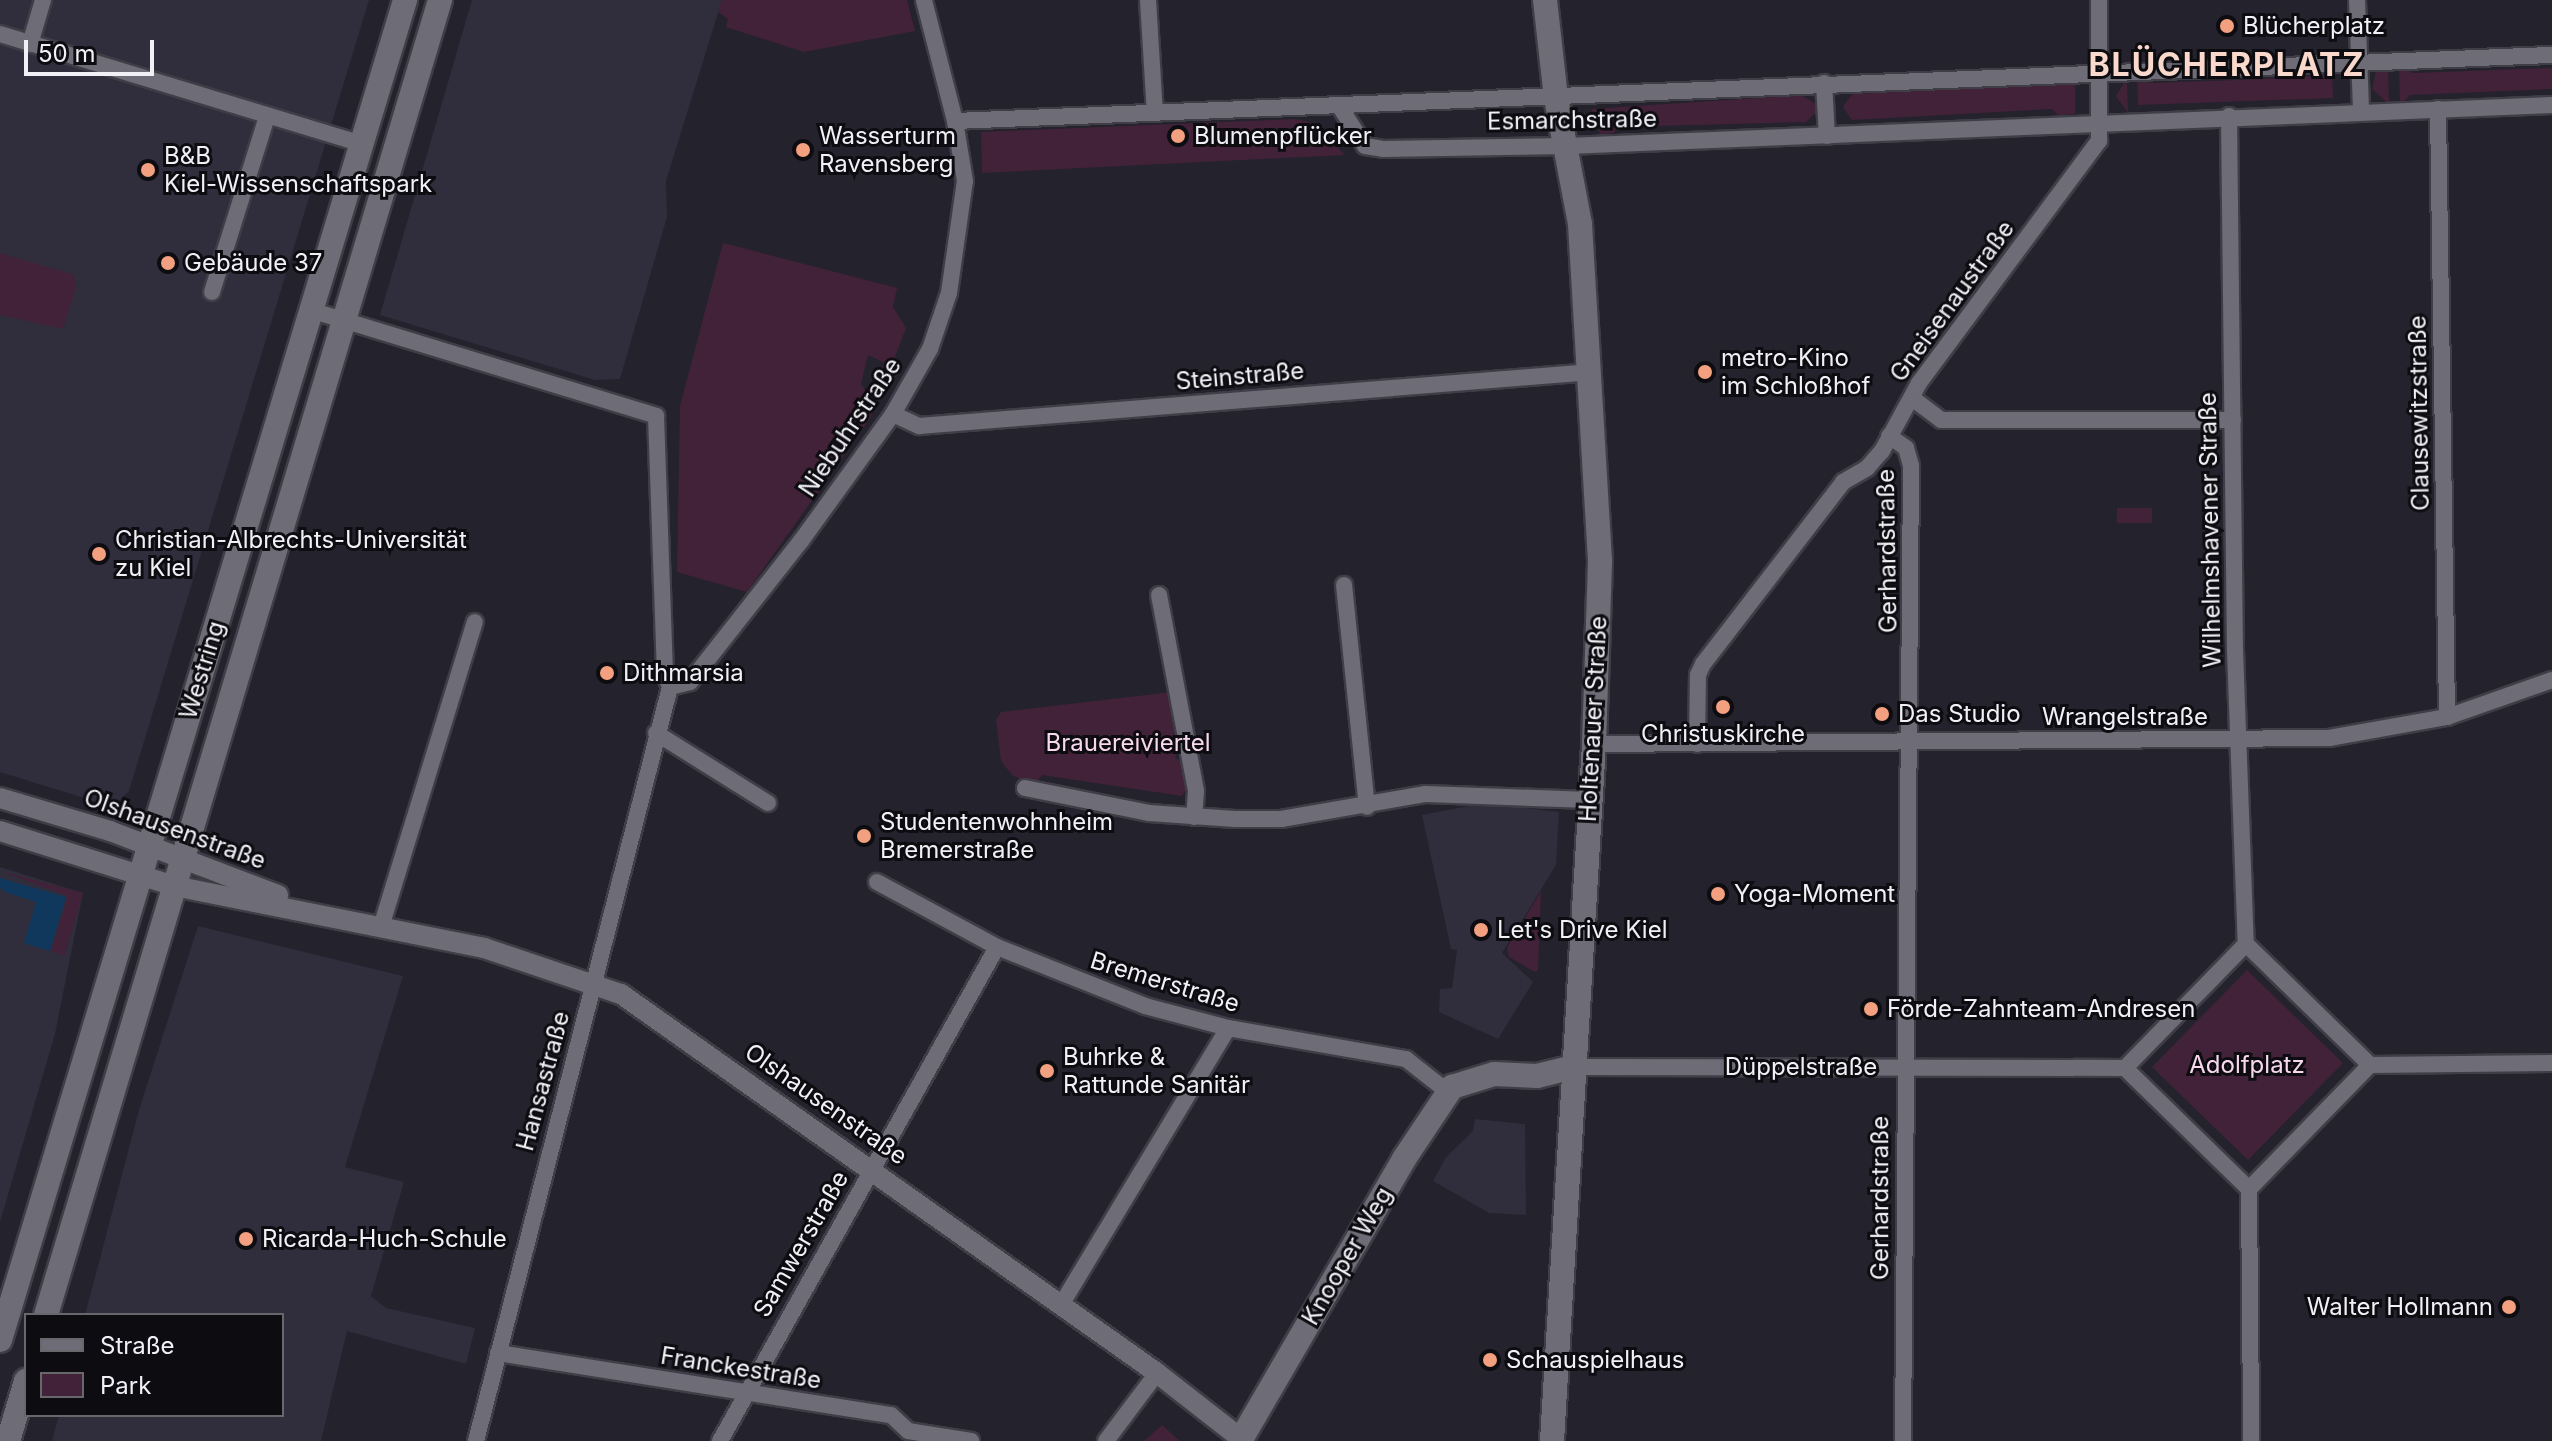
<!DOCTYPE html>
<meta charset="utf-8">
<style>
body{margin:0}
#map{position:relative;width:2552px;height:1441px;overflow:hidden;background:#24222c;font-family:Inter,sans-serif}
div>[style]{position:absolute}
.built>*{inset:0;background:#302d3c}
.green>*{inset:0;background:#422239}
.water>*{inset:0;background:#10375c}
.roads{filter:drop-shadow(2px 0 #3f3d46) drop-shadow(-2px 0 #3f3d46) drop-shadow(0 2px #3f3d46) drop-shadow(0 -2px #3f3d46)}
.minor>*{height:16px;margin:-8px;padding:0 8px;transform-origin:8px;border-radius:8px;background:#6e6c77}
.tertiary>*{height:20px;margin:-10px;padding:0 10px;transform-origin:10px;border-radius:10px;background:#6e6c77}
.secondary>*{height:24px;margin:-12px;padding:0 12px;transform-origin:12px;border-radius:12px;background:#6e6c77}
.dots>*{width:22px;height:22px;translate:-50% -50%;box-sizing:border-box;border:4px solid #0d0c10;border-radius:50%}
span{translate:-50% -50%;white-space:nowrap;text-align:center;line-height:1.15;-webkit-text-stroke:6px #0d0c10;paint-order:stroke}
.poi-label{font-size:24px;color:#f1f0f6}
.left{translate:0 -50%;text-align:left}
.right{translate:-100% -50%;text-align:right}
.street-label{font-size:24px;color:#f1f0f6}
.park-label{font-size:24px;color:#f7d8ec}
.district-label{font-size:32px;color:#f9d9cc;font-weight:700;letter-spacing:2px}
.legend{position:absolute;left:24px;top:1313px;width:260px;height:104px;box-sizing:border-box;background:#0d0c10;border:2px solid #68676c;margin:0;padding:10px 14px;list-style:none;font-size:24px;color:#f1f0f6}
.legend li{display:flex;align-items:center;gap:16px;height:40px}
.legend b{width:40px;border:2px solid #68676c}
.scale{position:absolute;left:24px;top:40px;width:130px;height:36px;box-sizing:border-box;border:4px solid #f1f0f6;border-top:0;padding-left:10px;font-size:24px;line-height:28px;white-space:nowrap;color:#f1f0f6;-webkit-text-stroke:6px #0d0c10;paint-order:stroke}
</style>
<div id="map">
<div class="built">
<div style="clip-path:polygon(0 0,369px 0,129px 791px,113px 807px,0 772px)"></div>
<div style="clip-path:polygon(472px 0,722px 0,666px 181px,667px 217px,620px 379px,595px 380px,380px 315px)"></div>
<div style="clip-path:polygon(1484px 803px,1559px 812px,1556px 865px,1502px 953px,1533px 982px,1498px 1039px,1439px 1012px,1440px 989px,1452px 988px,1457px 950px,1451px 949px,1422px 815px)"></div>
<div style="clip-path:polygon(0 867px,83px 893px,55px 1034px,0 1222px)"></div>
<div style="clip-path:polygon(198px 926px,403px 976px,345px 1167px,404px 1182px,371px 1296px,386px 1308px,475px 1328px,466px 1364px,347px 1331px,321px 1441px,52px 1441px,59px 1415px,282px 1415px,282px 1315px,85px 1315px,139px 1110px)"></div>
<div style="clip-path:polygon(1475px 1119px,1525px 1124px,1526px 1215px,1489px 1213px,1433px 1181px,1446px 1157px,1473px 1131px)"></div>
</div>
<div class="green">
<div style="clip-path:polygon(722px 0,907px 0,915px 31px,804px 52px,726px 27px,728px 19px,718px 12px)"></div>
<div style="clip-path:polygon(2399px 66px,2413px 73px,2552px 68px,2552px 89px,2410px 95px,2400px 105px)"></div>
<div style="clip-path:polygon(2388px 67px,2389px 104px,2372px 89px,2376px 72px)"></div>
<div style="clip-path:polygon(2332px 69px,2333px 98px,2138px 105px,2137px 77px,2145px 76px,2149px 83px,2239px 80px,2318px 76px)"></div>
<div style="clip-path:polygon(2127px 78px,2128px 113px,2116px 96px)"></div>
<div style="clip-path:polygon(2075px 83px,2075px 114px,2058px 115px,2052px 109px,1852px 120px,1843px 107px,1852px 94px)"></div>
<div style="clip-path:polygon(1801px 95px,1816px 104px,1815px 113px,1806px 122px,1617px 127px,1614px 133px,1600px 134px,1591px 109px)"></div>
<div style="clip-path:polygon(1296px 119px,1316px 124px,1345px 155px,982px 173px,981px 132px)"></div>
<div style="clip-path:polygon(723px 243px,897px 288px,893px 307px,906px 328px,895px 357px,898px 375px,888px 382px,881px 377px,883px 362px,868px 355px,861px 384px,873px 402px,871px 417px,747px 592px,677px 572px,680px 406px)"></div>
<div style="clip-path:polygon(0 253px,74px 275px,76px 287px,63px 329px,0 315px)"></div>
<div style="clip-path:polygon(2117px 508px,2152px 508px,2152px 523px,2117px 523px)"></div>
<div style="clip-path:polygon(1172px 692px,1176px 759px,1185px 760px,1189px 785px,1182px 796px,1042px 775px,1035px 784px,1029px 783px,1012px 775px,1001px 761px,996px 720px,1001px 712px)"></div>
<div style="clip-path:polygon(0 871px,83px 893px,64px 956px,51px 951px,68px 896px)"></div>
<div style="clip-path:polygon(1541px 891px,1538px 970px,1535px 972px,1509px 957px,1507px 948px)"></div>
<div style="clip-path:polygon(2247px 970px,2343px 1063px,2248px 1160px,2152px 1067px)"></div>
<div style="clip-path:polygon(1162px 1425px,1180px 1441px,1144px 1441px)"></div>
</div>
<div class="water">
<div style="clip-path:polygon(0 878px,66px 897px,50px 951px,24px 943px,36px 902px,8px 893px,0 888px)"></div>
</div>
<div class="roads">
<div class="minor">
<div style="left:1148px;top:0;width:113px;rotate:86.5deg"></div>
<div style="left:2357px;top:0;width:111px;rotate:87.9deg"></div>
<div style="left:0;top:34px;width:377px;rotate:16.9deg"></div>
<div style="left:30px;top:44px;width:46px;rotate:-73.5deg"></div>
<div style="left:1824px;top:83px;width:53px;rotate:86.8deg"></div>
<div style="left:1340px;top:107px;width:46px;rotate:57.3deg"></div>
<div style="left:1365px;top:146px;width:18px;rotate:9deg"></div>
<div style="left:1383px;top:149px;width:184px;rotate:-0.9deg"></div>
<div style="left:1567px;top:146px;width:986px;rotate:-2.38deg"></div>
<div style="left:2438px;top:109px;width:608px;rotate:89.15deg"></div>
<div style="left:2229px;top:116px;width:534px;rotate:89.36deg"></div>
<div style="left:2235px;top:650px;width:294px;rotate:87.9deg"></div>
<div style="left:955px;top:121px;width:1598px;rotate:-2.37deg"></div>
<div style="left:212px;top:292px;width:183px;rotate:-72.6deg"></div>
<div style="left:310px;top:310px;width:362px;rotate:17deg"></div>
<div style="left:656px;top:416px;width:259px;rotate:88deg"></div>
<div style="left:665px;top:675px;width:13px;rotate:67deg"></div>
<div style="left:1912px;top:398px;width:36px;rotate:37deg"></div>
<div style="left:1941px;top:420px;width:292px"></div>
<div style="left:893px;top:414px;width:29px;rotate:25deg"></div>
<div style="left:919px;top:426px;width:675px;rotate:-4.59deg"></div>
<div style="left:1889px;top:436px;width:21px;rotate:35deg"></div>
<div style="left:1906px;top:448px;width:19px;rotate:74deg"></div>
<div style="left:1911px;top:466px;width:975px;rotate:90.47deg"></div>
<div style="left:1344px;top:585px;width:223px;rotate:84.1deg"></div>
<div style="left:1159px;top:595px;width:199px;rotate:79.3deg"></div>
<div style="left:1196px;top:791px;width:26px;rotate:94deg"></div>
<div style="left:670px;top:687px;width:21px;rotate:-14deg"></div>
<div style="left:690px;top:682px;width:179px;rotate:-51.8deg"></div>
<div style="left:801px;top:541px;width:157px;rotate:-54.1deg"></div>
<div style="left:893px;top:414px;width:75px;rotate:-60.4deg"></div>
<div style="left:930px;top:349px;width:59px;rotate:-71.3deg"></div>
<div style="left:949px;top:293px;width:113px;rotate:-81.9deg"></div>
<div style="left:965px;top:181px;width:61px;rotate:-99.5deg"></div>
<div style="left:955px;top:121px;width:125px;rotate:-104.4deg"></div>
<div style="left:656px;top:733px;width:132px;rotate:32deg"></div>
<div style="left:1594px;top:744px;width:735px;rotate:-0.47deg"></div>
<div style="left:2329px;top:738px;width:120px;rotate:-10.1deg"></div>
<div style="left:2447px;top:717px;width:111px;rotate:-19.4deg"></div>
<div style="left:1697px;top:744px;width:69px;rotate:-89.2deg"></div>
<div style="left:1698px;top:675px;width:12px;rotate:-66deg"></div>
<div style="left:1703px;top:664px;width:230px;rotate:-52.4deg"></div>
<div style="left:1843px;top:482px;width:28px;rotate:-30deg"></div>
<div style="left:1867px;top:468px;width:23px;rotate:-49deg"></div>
<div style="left:1882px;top:451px;width:77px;rotate:-61.4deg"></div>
<div style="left:1919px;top:383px;width:302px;rotate:-53.4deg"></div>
<div style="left:2099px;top:141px;width:141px;rotate:-90deg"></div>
<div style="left:1025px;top:788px;width:126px;rotate:11.4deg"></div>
<div style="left:1149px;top:813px;width:86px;rotate:4deg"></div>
<div style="left:1235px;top:819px;width:46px"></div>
<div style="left:1281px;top:819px;width:147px;rotate:-9.8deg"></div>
<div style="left:1426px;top:794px;width:163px;rotate:2.1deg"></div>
<div style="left:877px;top:882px;width:136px;rotate:28.4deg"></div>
<div style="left:997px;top:947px;width:159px;rotate:21.7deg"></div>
<div style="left:1145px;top:1006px;width:86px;rotate:14.8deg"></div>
<div style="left:1228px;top:1028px;width:181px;rotate:9.9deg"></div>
<div style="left:1406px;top:1059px;width:53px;rotate:38.2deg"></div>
<div style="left:381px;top:927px;width:319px;rotate:-72.9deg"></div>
<div style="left:2246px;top:944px;width:173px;rotate:44.3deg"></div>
<div style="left:2370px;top:1065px;width:173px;rotate:134.3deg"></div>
<div style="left:2249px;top:1189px;width:173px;rotate:-135.7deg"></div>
<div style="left:2125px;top:1068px;width:173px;rotate:-45.7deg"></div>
<div style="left:2370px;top:1065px;width:182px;rotate:-0.6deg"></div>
<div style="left:1572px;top:1067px;width:553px;rotate:0.1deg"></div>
<div style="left:2249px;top:1189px;width:252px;rotate:89.5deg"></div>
<div style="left:1061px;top:1305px;width:323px;rotate:-58.9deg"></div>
<div style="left:498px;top:1353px;width:398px;rotate:9deg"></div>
<div style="left:891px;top:1415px;width:23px;rotate:43deg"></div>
<div style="left:908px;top:1431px;width:64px;rotate:9deg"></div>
<div style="left:476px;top:1441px;width:779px;rotate:-75.57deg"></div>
<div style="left:720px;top:1441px;width:566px;rotate:-60.72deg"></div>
<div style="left:1106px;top:1441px;width:85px;rotate:-53.1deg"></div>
</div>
<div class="tertiary">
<div style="left:0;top:798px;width:115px;rotate:16.7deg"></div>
<div style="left:110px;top:831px;width:180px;rotate:20.9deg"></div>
<div style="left:0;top:831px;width:182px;rotate:17.5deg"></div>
<div style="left:174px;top:886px;width:316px;rotate:11.3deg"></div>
<div style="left:484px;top:948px;width:145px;rotate:18.6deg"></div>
<div style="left:621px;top:994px;width:656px;rotate:35.26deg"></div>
<div style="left:1157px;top:1373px;width:110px;rotate:38deg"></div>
</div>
<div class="secondary">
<div style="left:1545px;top:0;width:99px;rotate:83.6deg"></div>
<div style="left:1556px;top:98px;width:128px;rotate:79.2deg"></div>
<div style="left:1580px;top:224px;width:339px;rotate:86.6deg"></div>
<div style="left:1600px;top:562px;width:182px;rotate:91.9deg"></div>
<div style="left:1594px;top:744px;width:698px;rotate:93.45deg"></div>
<div style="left:46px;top:1315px;width:1373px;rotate:-73.32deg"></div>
<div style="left:0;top:1340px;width:1400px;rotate:-73.18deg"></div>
<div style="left:8px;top:1441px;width:63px;rotate:-73.3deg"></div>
<div style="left:1240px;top:1441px;width:326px;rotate:-59.8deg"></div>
<div style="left:1404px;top:1159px;width:87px;rotate:-56.3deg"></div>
<div style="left:1452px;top:1087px;width:44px;rotate:-17.2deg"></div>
<div style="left:1494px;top:1074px;width:43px;rotate:2.7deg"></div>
<div style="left:1537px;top:1076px;width:36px;rotate:-14deg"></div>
</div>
</div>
<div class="dots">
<div style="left:2227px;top:26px;background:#f2a07f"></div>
<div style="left:1178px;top:136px;background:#f2a07f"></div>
<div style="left:803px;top:150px;background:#f2a07f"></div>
<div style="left:148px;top:170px;background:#f2a07f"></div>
<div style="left:168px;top:263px;background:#f2a07f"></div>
<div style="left:1705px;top:372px;background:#f2a07f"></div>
<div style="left:99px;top:554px;background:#f2a07f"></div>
<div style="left:607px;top:673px;background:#f2a07f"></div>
<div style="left:1723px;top:707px;background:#f2a07f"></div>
<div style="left:1882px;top:714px;background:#f2a07f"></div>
<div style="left:864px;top:836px;background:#f2a07f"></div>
<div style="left:1718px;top:894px;background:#f2a07f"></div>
<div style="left:1481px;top:930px;background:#f2a07f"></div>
<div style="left:1871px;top:1009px;background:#f2a07f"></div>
<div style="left:1047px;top:1071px;background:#f2a07f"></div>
<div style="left:246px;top:1239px;background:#f2a07f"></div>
<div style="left:2509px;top:1307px;background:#f2a07f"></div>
<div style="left:1490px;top:1360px;background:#f2a07f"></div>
</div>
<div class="poi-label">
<span class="left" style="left:2243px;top:26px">Blücherplatz</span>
<span class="left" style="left:819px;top:150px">Wasserturm<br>Ravensberg</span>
<span class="left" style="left:1194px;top:136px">Blumenpflücker</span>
<span class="left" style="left:164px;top:170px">B&amp;B<br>Kiel-Wissenschaftspark</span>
<span class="left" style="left:184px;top:263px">Gebäude 37</span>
<span class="left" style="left:1721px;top:372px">metro-Kino<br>im Schloßhof</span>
<span class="left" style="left:115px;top:554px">Christian-Albrechts-Universität<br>zu Kiel</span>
<span class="left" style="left:623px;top:673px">Dithmarsia</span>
<span class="left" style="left:1898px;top:714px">Das Studio</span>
<span style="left:1723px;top:734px">Christuskirche</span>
<span class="left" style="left:880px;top:836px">Studentenwohnheim<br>Bremerstraße</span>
<span class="left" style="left:1734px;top:894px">Yoga-Moment</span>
<span class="left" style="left:1497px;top:930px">Let's Drive Kiel</span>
<span class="left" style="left:1887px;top:1009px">Förde-Zahnteam-Andresen</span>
<span class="left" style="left:1063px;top:1071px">Buhrke &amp;<br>Rattunde Sanitär</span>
<span class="left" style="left:262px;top:1239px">Ricarda-Huch-Schule</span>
<span class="right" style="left:2493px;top:1307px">Walter Hollmann</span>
<span class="left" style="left:1506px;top:1360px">Schauspielhaus</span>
</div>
<div class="street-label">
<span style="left:1572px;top:120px;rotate:-1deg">Esmarchstraße</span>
<span style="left:1952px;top:301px;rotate:-54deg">Gneisenaustraße</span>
<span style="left:1240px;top:376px;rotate:-5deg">Steinstraße</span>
<span style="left:2419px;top:413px;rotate:-91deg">Clausewitzstraße</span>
<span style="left:850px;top:427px;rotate:-56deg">Niebuhrstraße</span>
<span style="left:2210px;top:530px;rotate:-91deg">Wilhelmshavener Straße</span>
<span style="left:1887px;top:551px;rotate:-91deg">Gerhardstraße</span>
<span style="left:202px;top:670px;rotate:-73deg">Westring</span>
<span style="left:2125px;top:717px">Wrangelstraße</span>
<span style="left:1593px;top:719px;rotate:-87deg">Holtenauer Straße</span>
<span style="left:175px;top:829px;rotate:20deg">Olshausenstraße</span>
<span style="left:1165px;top:982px;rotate:17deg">Bremerstraße</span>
<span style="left:1801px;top:1067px">Düppelstraße</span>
<span style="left:543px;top:1081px;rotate:-75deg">Hansastraße</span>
<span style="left:826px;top:1104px;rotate:35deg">Olshausenstraße</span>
<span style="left:1880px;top:1198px;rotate:-90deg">Gerhardstraße</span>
<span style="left:801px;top:1244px;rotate:-60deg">Samwerstraße</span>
<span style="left:1347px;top:1256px;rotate:-60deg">Knooper Weg</span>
<span style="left:741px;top:1368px;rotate:9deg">Franckestraße</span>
</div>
<div class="park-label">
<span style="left:1128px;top:743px">Brauereiviertel</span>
<span style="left:2247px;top:1065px">Adolfplatz</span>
</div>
<div class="district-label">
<span style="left:2227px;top:65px">BLÜCHERPLATZ</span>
</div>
<ul class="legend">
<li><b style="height:10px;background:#6e6c77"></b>Straße</li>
<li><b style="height:22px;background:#422239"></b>Park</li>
</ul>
<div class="scale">50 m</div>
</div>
